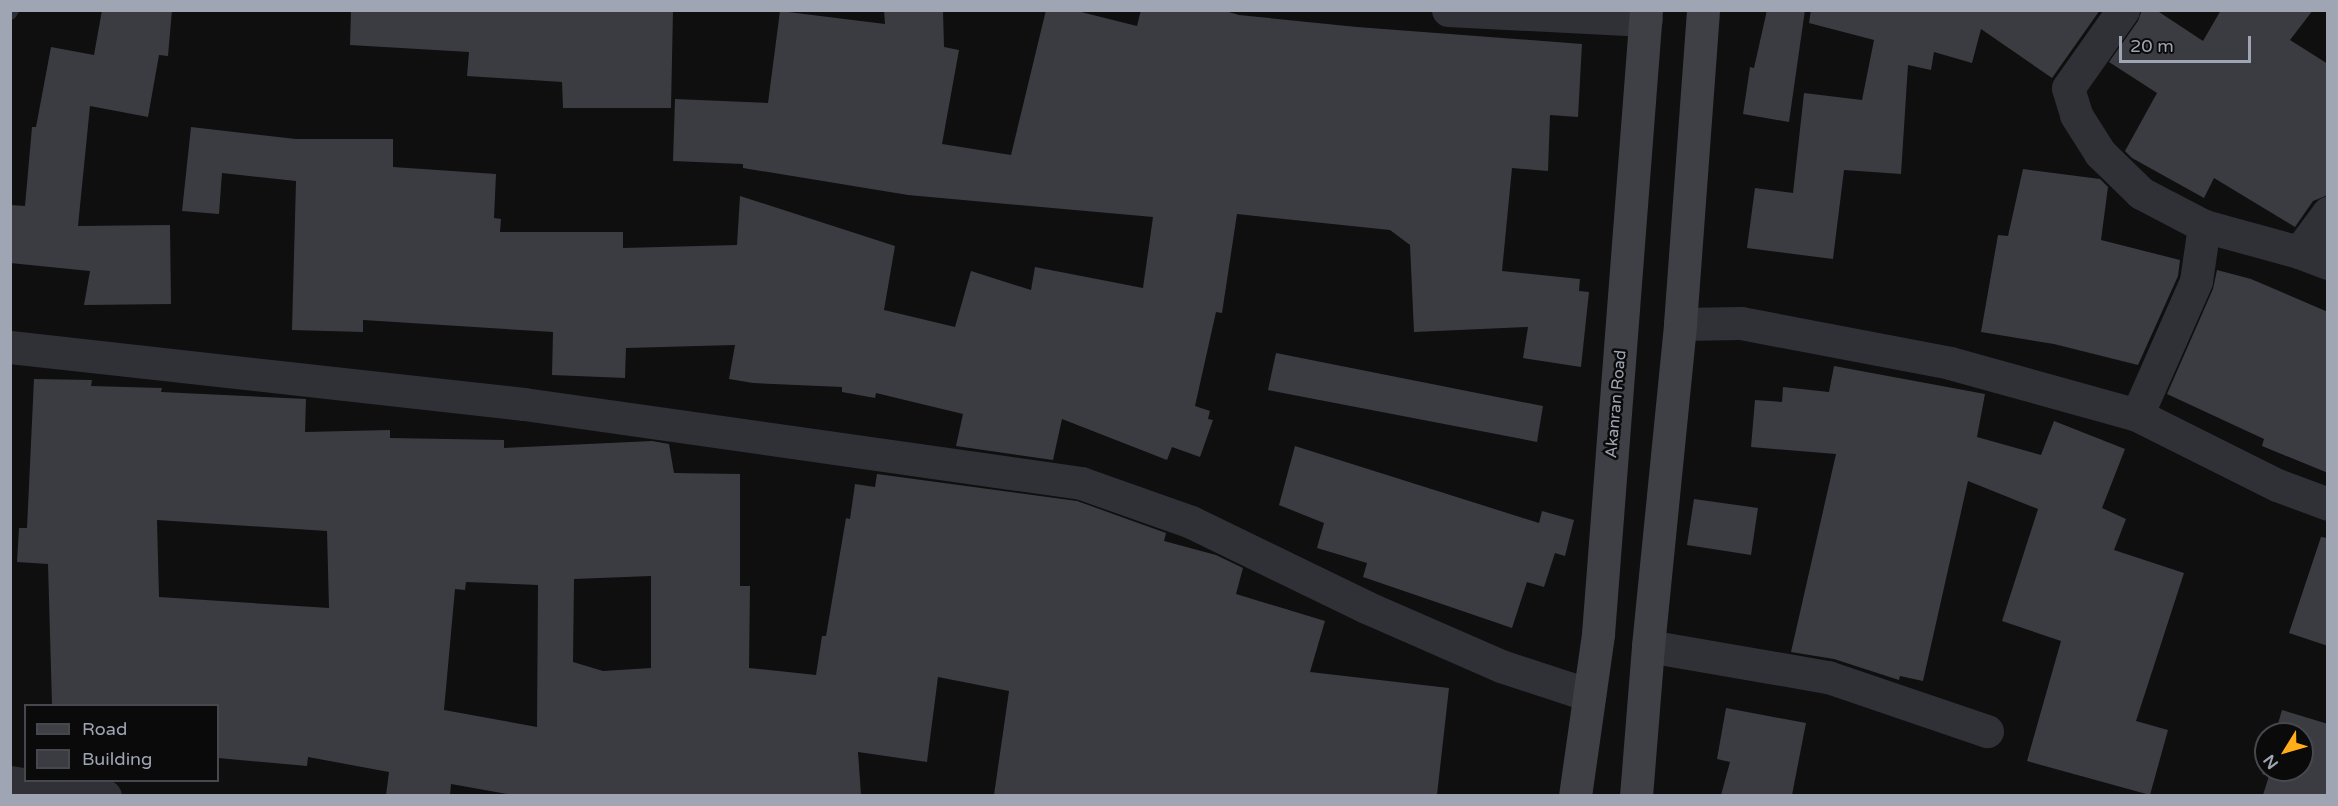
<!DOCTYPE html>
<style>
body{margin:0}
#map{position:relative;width:2338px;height:806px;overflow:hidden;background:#0f0f10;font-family:"Varela Round",sans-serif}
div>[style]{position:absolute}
.stream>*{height:14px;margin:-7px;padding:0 7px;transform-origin:7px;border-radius:7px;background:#273036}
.building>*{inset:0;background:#3b3c41}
.minor>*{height:33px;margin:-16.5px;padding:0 16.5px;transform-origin:16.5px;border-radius:16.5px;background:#303136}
.secondary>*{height:33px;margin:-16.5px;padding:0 16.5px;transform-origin:16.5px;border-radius:16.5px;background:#3e4046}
span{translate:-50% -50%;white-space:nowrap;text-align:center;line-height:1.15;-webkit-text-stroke:5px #0a0a0b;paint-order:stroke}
.street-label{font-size:16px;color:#9fa5b3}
.frame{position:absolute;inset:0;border:12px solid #9fa5b3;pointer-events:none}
.legend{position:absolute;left:24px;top:704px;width:195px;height:78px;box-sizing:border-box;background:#0a0a0b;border:2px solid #46484e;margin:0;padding:8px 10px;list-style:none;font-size:18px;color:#9fa5b3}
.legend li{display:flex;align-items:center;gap:12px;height:30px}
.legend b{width:30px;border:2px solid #46484e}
.north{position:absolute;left:2254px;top:722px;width:60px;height:60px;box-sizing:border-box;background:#0a0a0b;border:2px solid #46484e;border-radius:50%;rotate:233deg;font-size:16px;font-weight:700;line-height:24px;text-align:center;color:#9fa5b3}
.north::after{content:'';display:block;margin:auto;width:21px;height:27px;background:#ffad19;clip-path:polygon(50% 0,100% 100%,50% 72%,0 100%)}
.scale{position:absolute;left:2119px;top:36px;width:132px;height:27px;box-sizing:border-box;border:3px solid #9fa5b3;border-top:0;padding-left:8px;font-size:18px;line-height:21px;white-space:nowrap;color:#9fa5b3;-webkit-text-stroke:4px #0a0a0b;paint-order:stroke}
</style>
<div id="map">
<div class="stream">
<div style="left:10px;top:13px;width:4px;rotate:-56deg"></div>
</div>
<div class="building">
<div style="clip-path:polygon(102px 10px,172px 10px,168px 56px,159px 55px,148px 117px,90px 106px,78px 226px,170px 225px,171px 304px,84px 305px,90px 271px,10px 263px,10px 205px,25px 206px,32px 127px,36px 127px,51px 47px,94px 55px)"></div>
<div style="clip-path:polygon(351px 10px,673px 10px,671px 108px,563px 108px,562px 82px,467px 76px,469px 52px,350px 45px)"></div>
<div style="clip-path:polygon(884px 10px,943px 10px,944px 47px,959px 50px,942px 144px,1011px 155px,1046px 10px,1073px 10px,1137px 26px,1141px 10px,1222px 10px,1239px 15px,1357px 27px,1582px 44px,1578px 117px,1550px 115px,1548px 171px,1512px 168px,1502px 271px,1580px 279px,1579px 291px,1589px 292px,1581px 367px,1523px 358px,1528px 327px,1414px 332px,1410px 245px,1390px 230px,1237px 214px,1222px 313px,1216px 312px,1195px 406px,1210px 411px,1208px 419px,1213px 420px,1200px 457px,1172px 447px,1167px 460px,1062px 419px,1053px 460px,956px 446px,963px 414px,876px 393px,875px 398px,842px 392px,842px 387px,753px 383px,729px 379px,735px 345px,626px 348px,625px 378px,552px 375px,553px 332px,363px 320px,363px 332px,292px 330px,296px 181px,222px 173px,219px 214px,182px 211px,191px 127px,296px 139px,393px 139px,393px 167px,496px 174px,494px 218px,501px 219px,500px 232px,623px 232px,623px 248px,737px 245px,740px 196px,895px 246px,884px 310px,955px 327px,971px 271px,1031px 290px,1035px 267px,1143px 288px,1153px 217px,908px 195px,743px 168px,743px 164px,673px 161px,675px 99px,768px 103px,780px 11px,885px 24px)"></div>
<div style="clip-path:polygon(1767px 10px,1805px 10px,1789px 122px,1743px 114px,1750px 67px,1754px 68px)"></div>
<div style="clip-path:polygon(1811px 10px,2100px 10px,2052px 78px,1981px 29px,1972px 63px,1934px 52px,1931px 70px,1908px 65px,1901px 174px,1844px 170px,1833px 259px,1747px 248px,1755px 188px,1793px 193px,1804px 93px,1862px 100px,1874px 40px,1809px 23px)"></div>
<div style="clip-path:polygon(2142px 10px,2156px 10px,2203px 41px,2221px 10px,2313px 10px,2290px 40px,2328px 64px,2328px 195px,2313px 201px,2295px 227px,2214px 178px,2204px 198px,2132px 158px,2125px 151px,2157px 93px,2109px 62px,2138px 21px)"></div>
<div style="clip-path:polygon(2023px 169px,2100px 179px,2108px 187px,2101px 240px,2180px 260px,2178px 276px,2138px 365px,2054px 344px,1981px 332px,1998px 235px,2008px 236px)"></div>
<div style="clip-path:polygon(2217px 270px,2251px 279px,2328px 312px,2328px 473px,2262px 446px,2264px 439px,2167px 394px,2213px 289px)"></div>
<div style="clip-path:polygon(1276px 353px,1543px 406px,1537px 442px,1268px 390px)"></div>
<div style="clip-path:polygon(1834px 366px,1985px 394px,1977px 437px,2041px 455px,2054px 421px,2125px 449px,2102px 508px,2126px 519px,2114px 550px,2184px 573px,2136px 721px,2168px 730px,2150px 795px,2027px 761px,2061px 641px,2002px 621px,2038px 509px,1968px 481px,1923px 681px,1900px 676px,1899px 680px,1834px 659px,1791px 652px,1836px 454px,1751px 447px,1755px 400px,1782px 402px,1783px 387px,1829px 392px)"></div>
<div style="clip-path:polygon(evenodd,34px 379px,92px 380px,91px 386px,162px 388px,161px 392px,306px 399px,305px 432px,390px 430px,390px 438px,504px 440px,504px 448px,652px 441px,669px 444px,674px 473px,740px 474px,740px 586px,750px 586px,749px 668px,816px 675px,822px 636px,826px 636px,846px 518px,850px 519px,855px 484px,875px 487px,877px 474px,1077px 501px,1166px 533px,1164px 541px,1216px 555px,1243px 568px,1236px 594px,1325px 621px,1310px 672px,1449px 688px,1437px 795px,994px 795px,1009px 691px,938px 677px,927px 762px,858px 752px,861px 795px,513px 795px,451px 784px,450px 795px,386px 795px,389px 772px,308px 757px,307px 766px,218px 758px,218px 705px,52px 705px,48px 564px,17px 562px,19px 528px,27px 528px,34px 379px,157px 520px,327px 531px,329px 608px,159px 597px,157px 520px,34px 379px,651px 576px,651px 668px,603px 671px,573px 662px,574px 579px,651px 576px,34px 379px,466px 582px,538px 585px,537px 727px,444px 710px,455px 589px,465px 590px,466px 582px)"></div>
<div style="clip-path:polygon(1295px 446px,1539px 523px,1542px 511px,1574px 520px,1565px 556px,1555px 553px,1544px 587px,1527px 582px,1512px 628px,1363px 577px,1367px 563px,1317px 548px,1324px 523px,1279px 505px)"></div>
<div style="clip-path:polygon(1694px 499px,1758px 508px,1751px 555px,1687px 545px)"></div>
<div style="clip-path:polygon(2321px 537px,2328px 538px,2328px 646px,2289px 633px)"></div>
<div style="clip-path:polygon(1726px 708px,1806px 723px,1792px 795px,1721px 795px,1730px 762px,1717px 759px)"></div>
<div style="clip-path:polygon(2282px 710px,2328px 724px,2328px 795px,2263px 795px,2269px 776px,2262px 774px,2266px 763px,2266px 770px,2302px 770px,2302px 734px,2275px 734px)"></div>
</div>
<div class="minor">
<div style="left:1448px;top:10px;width:198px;rotate:2.9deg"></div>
<div style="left:2123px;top:10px;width:95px;rotate:125.2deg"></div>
<div style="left:2068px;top:88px;width:28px;rotate:73deg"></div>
<div style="left:2076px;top:115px;width:45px;rotate:57.7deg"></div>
<div style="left:2100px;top:153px;width:57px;rotate:44.3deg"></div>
<div style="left:2141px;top:193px;width:71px;rotate:27.6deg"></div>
<div style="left:2204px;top:226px;width:98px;rotate:15.3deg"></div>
<div style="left:2299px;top:252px;width:31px;rotate:21deg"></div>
<div style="left:2299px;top:252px;width:49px;rotate:-53.4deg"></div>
<div style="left:1680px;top:324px;width:61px;rotate:-0.9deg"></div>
<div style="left:1741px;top:323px;width:213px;rotate:10.8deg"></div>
<div style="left:1950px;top:363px;width:194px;rotate:15.5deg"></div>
<div style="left:2137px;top:415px;width:157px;rotate:26.6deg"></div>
<div style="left:2277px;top:485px;width:54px;rotate:20.4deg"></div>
<div style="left:10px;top:347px;width:517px;rotate:6.33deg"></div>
<div style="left:524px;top:404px;width:563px;rotate:8.07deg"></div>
<div style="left:1081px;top:483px;width:117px;rotate:19.5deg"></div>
<div style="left:1191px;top:522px;width:195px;rotate:25.9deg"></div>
<div style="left:1366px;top:607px;width:147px;rotate:23.6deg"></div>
<div style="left:1501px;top:666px;width:93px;rotate:18.2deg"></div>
<div style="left:2137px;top:415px;width:146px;rotate:-66.2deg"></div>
<div style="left:2196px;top:281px;width:56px;rotate:-81.7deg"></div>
<div style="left:1648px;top:646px;width:183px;rotate:9.8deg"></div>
<div style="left:1828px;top:677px;width:168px;rotate:18.8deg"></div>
<div style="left:10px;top:782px;width:96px;rotate:8.4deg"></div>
</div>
<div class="secondary">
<div style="left:1575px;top:796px;width:164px;rotate:-81.9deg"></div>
<div style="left:1598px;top:634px;width:626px;rotate:-85.6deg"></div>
<div style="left:1636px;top:796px;width:150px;rotate:-85.4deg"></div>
<div style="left:1648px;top:646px;width:324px;rotate:-84.3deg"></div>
<div style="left:1680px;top:324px;width:315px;rotate:-85.8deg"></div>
</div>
<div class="street-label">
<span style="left:1616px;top:404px;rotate:-85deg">Akanran Road</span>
</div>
<div class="frame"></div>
<ul class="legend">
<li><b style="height:8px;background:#3e4046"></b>Road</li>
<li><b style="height:16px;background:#3b3c41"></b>Building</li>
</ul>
<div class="north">N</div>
<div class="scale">20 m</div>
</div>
